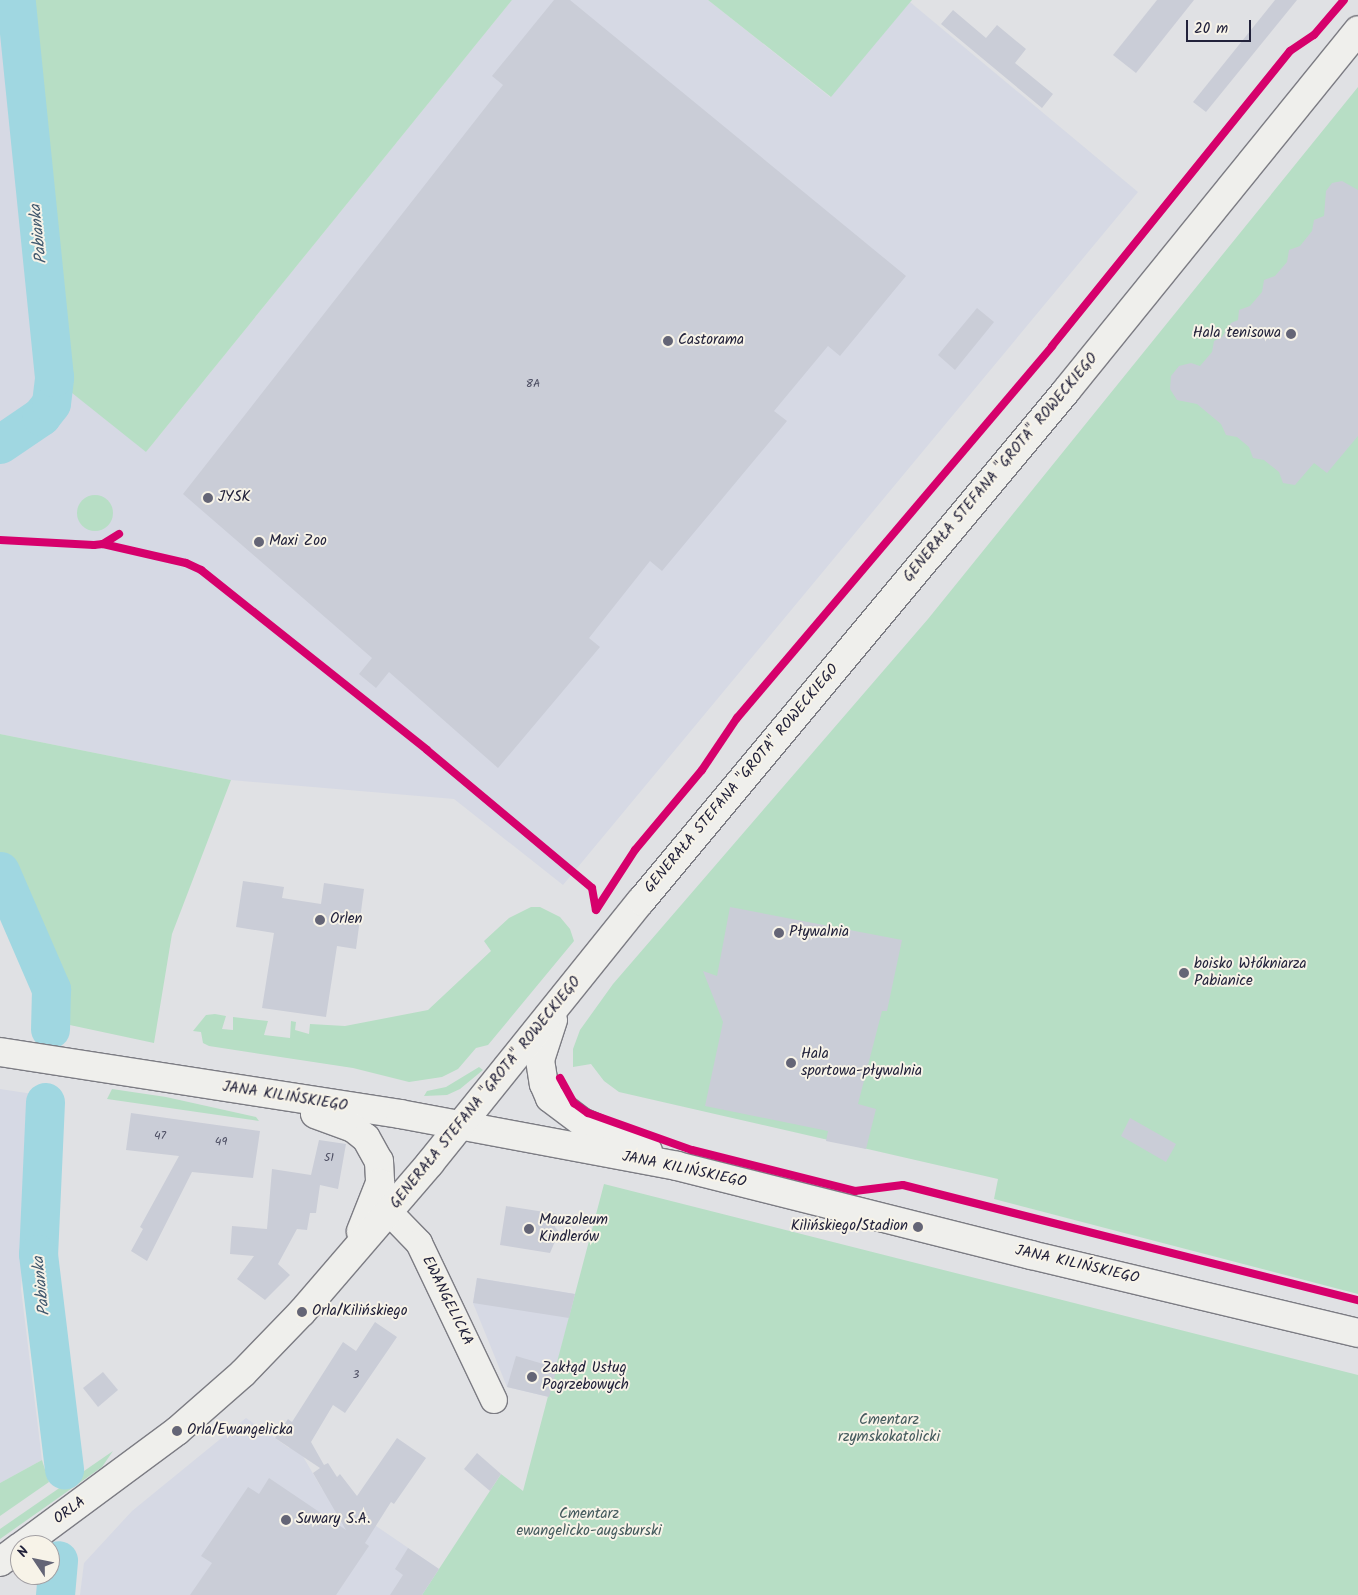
<!DOCTYPE html>
<meta charset="utf-8">
<style>
body{margin:0}
#map{position:relative;width:1358px;height:1595px;overflow:hidden;background:#e0e1e4;font-family:Kalam,sans-serif}
div>[style]{position:absolute}
.built>*{inset:0;background:#d6d9e4}
.green>*{inset:0;background:#b7dec5}
.round{border-radius:50%}
.river>*{height:39px;margin:-19.5px;padding:0 19.5px;transform-origin:19.5px;border-radius:19.5px;background:#a0d7e1}
.building>*{inset:0;background:#cacdd7}
.roads{filter:drop-shadow(1px 0 #7c7c83) drop-shadow(-1px 0 #7c7c83) drop-shadow(0 1px #7c7c83) drop-shadow(0 -1px #7c7c83)}
.street>*{height:26px;margin:-13px;padding:0 13px;transform-origin:13px;border-radius:13px;background:#efefec}
.secondary>*{height:28px;margin:-14px;padding:0 14px;transform-origin:14px;border-radius:14px;background:#efefec}
.cycleway>*{height:8px;margin:-4px;padding:0 4px;transform-origin:4px;border-radius:4px;background:#d6006c}
.dots>*{width:14px;height:14px;translate:-50% -50%;box-sizing:border-box;border:2px solid #f7f3e8;border-radius:50%}
span{translate:-50% -50%;white-space:nowrap;text-align:center;line-height:1.15;-webkit-text-stroke:4px #f7f3e8;paint-order:stroke}
.number-label{font-size:12px;color:#4c4d62}
.number-label span{-webkit-text-stroke-width:0}
.poi-label{font-size:15px;color:#22223b}
.right{translate:-100% -50%;text-align:right}
.left{translate:0 -50%;text-align:left}
.street-label{font-size:15px;color:#22223b}
.park-label{font-size:15px;color:#445a5d}
.water-label{font-size:16px;color:#3f576d;font-style:italic}
.north{position:absolute;left:10px;top:1535px;width:50px;height:50px;box-sizing:border-box;background:#f7f3e8;border:1px solid #a29fa3;border-radius:50%;rotate:304deg;font-size:14px;font-weight:700;line-height:20px;text-align:center;color:#22223b}
.north::after{content:'';display:block;margin:auto;width:18px;height:22px;background:#646576;clip-path:polygon(50% 0,100% 100%,50% 72%,0 100%)}
.scale{position:absolute;left:1186px;top:20px;width:65px;height:22px;box-sizing:border-box;border:2px solid #22223b;border-top:0;padding-left:6px;font-size:15px;line-height:18px;white-space:nowrap;color:#22223b;-webkit-text-stroke:4px #f7f3e8;paint-order:stroke}
</style>
<div id="map">
<div class="built">
<div style="clip-path:polygon(0 0,16px 0,146px 452px,512px 0,708px 0,830px 97px,910px 2px,1138px 192px,563px 885px,454px 799px,231px 780px,0 734px)"></div>
<div style="clip-path:polygon(0 1089px,33px 1094px,21px 1289px,42px 1460px,0 1483px)"></div>
<div style="clip-path:polygon(477px 1278px,575px 1294px,549px 1397px,507px 1387px,473px 1303px)"></div>
<div style="clip-path:polygon(246px 1418px,289px 1448px,294px 1441px,322px 1489px,439px 1569px,422px 1595px,80px 1595px,84px 1563px,132px 1511px)"></div>
</div>
<div class="green">
<div style="clip-path:polygon(15px 0,512px 0,146px 452px,52px 377px)"></div>
<div style="clip-path:polygon(708px 0,912px 0,831px 97px)"></div>
<div style="clip-path:polygon(1358px 87px,1358px 1294px,994px 1199px,998px 1179px,619px 1092px,604px 1081px,591px 1064px,573px 1067px,573px 1049px,580px 1030px,613px 984px,928px 619px)"></div>
<div class="round" style="left:77px;top:495px;width:36px;height:36px"></div>
<div style="clip-path:polygon(0 734px,231px 780px,172px 934px,154px 1043px,51px 1021px,51px 989px,0 871px)"></div>
<div style="clip-path:polygon(531px 907px,540px 907px,560px 917px,570px 929px,574px 941px,488px 1045px,476px 1048px,458px 1069px,442px 1077px,409px 1082px,353px 1068px,209px 1046px,203px 1043px,201px 1032px,193px 1031px,206px 1015px,215px 1014px,226px 1016px,222px 1029px,233px 1030px,233px 1017px,268px 1021px,264px 1035px,290px 1038px,291px 1021px,296px 1022px,295px 1030px,309px 1034px,310px 1024px,345px 1026px,428px 1010px,491px 951px,484px 941px,509px 918px)"></div>
<div style="clip-path:polygon(479px 1067px,483px 1070px,460px 1089px,447px 1095px,424px 1096px,427px 1091px,446px 1087px)"></div>
<div style="clip-path:polygon(112px 1089px,166px 1097px,256px 1117px,259px 1121px,107px 1099px)"></div>
<div style="clip-path:polygon(604px 1184px,1358px 1375px,1358px 1595px,422px 1595px,501px 1474px,523px 1491px)"></div>
<div style="clip-path:polygon(113px 1451px,102px 1467px,0 1539px,0 1529px)"></div>
<div style="clip-path:polygon(42px 1460px,49px 1482px,0 1516px,0 1483px)"></div>
</div>
<div class="river">
<div style="left:0;top:444px;width:50px;rotate:-34.3deg"></div>
<div style="left:41px;top:416px;width:16px;rotate:-52deg"></div>
<div style="left:51px;top:403px;width:26px;rotate:-83deg"></div>
<div style="left:54px;top:377px;width:379px;rotate:-95.8deg"></div>
<div style="left:0;top:871px;width:129px;rotate:66.6deg"></div>
<div style="left:51px;top:989px;width:40px;rotate:91.4deg"></div>
<div style="left:45px;top:1102px;width:152px;rotate:92.6deg"></div>
<div style="left:38px;top:1254px;width:217px;rotate:83.1deg"></div>
<div style="left:55px;top:1595px;width:35px;rotate:-85deg"></div>
</div>
<div class="building">
<div style="clip-path:polygon(554px 0,570px 0,906px 276px,840px 356px,828px 346px,774px 411px,787px 421px,662px 571px,650px 561px,589px 638px,600px 647px,498px 768px,389px 672px,376px 688px,359px 674px,372px 658px,183px 494px,503px 85px,492px 76px)"></div>
<div style="clip-path:polygon(1157px 0,1194px 0,1136px 73px,1113px 55px)"></div>
<div style="clip-path:polygon(1275px 0,1297px 0,1206px 112px,1193px 102px)"></div>
<div style="clip-path:polygon(953px 10px,986px 38px,997px 25px,1026px 49px,1015px 63px,1053px 94px,1042px 108px,941px 24px)"></div>
<div style="clip-path:polygon(1342px 181px,1358px 190px,1358px 436px,1327px 473px,1314px 463px,1295px 485px,1283px 483px,1279px 472px,1264px 460px,1253px 458px,1249px 447px,1237px 437px,1226px 435px,1221px 424px,1197px 404px,1177px 400px,1170px 389px,1171px 376px,1179px 366px,1191px 363px,1200px 366px,1212px 352px,1214px 341px,1222px 337px,1231px 323px,1238px 320px,1239px 310px,1250px 306px,1262px 292px,1264px 280px,1275px 276px,1287px 262px,1289px 250px,1300px 246px,1312px 231px,1314px 220px,1324px 216px,1326px 191px,1332px 183px)"></div>
<div style="clip-path:polygon(977px 308px,994px 322px,955px 370px,938px 355px)"></div>
<div style="clip-path:polygon(243px 881px,284px 887px,282px 898px,321px 904px,324px 883px,364px 889px,356px 949px,337px 946px,326px 1017px,262px 1008px,274px 933px,236px 927px)"></div>
<div style="clip-path:polygon(730px 907px,902px 940px,887px 1011px,882px 1011px,858px 1104px,876px 1109px,866px 1149px,826px 1141px,828px 1131px,705px 1106px,723px 1022px,703px 971px,717px 976px)"></div>
<div style="clip-path:polygon(131px 1113px,260px 1131px,253px 1178px,192px 1172px,147px 1261px,131px 1251px,143px 1229px,140px 1227px,179px 1156px,126px 1150px)"></div>
<div style="clip-path:polygon(1130px 1118px,1176px 1144px,1166px 1162px,1121px 1136px)"></div>
<div style="clip-path:polygon(319px 1140px,346px 1144px,338px 1189px,320px 1185px,316px 1213px,310px 1213px,307px 1230px,297px 1229px,278px 1264px,290px 1275px,265px 1300px,237px 1279px,254px 1256px,230px 1254px,232px 1226px,267px 1229px,272px 1169px,311px 1175px)"></div>
<div style="clip-path:polygon(506px 1206px,557px 1214px,555px 1227px,559px 1232px,550px 1253px,500px 1245px)"></div>
<div style="clip-path:polygon(477px 1278px,575px 1294px,569px 1318px,473px 1303px)"></div>
<div style="clip-path:polygon(375px 1322px,397px 1337px,345px 1413px,333px 1405px,311px 1442px,324px 1465px,328px 1463px,337px 1477px,340px 1474px,357px 1496px,397px 1438px,426px 1458px,394px 1504px,391px 1502px,365px 1543px,369px 1546px,336px 1595px,190px 1595px,212px 1563px,201px 1556px,248px 1487px,259px 1494px,269px 1478px,346px 1530px,313px 1473px,320px 1468px,275px 1438px,288px 1419px,292px 1422px,343px 1342px,356px 1351px)"></div>
<div style="clip-path:polygon(516px 1356px,557px 1368px,549px 1397px,507px 1387px)"></div>
<div style="clip-path:polygon(103px 1372px,118px 1390px,98px 1407px,83px 1388px)"></div>
<div style="clip-path:polygon(477px 1453px,501px 1474px,490px 1491px,464px 1469px)"></div>
<div style="clip-path:polygon(408px 1548px,439px 1569px,422px 1595px,390px 1595px,403px 1575px,395px 1569px)"></div>
</div>
<div class="roads">
<div class="street">
<div style="left:389px;top:1212px;width:43px;rotate:45.9deg"></div>
<div style="left:419px;top:1243px;width:174px;rotate:64.5deg"></div>
</div>
<div class="secondary">
<div style="left:553px;top:1020px;width:42px;rotate:108deg"></div>
<div style="left:540px;top:1060px;width:24px;rotate:81deg"></div>
<div style="left:544px;top:1084px;width:15px;rotate:67deg"></div>
<div style="left:550px;top:1098px;width:40px;rotate:37deg"></div>
<div style="left:582px;top:1122px;width:72px;rotate:23.7deg"></div>
<div style="left:0;top:1052px;width:405px;rotate:8.8deg"></div>
<div style="left:400px;top:1114px;width:282px;rotate:10.6deg"></div>
<div style="left:677px;top:1166px;width:365px;rotate:14.1deg"></div>
<div style="left:1031px;top:1255px;width:336px;rotate:13.4deg"></div>
<div style="left:315px;top:1114px;width:40px;rotate:20.2deg"></div>
<div style="left:353px;top:1128px;width:16px;rotate:38deg"></div>
<div style="left:366px;top:1138px;width:26px;rotate:61deg"></div>
<div style="left:379px;top:1161px;width:22px;rotate:87deg"></div>
<div style="left:380px;top:1183px;width:52px;rotate:111.6deg"></div>
<div style="left:23px;top:1545px;width:192px;rotate:-36.5deg"></div>
<div style="left:177px;top:1431px;width:88px;rotate:-41.3deg"></div>
<div style="left:243px;top:1373px;width:85px;rotate:-46deg"></div>
<div style="left:302px;top:1312px;width:196px;rotate:-49.3deg"></div>
<div style="left:430px;top:1163px;width:336px;rotate:-51.2deg"></div>
<div style="left:641px;top:901px;width:664px;rotate:-50.19deg"></div>
<div style="left:1066px;top:391px;width:464px;rotate:-51deg"></div>
<div style="left:0;top:1562px;width:25px;rotate:-37deg"></div>
</div>
</div>
<div class="cycleway">
<div style="left:0;top:540px;width:94px;rotate:3deg"></div>
<div style="left:94px;top:545px;width:9px;rotate:-6deg"></div>
<div style="left:103px;top:544px;width:19px;rotate:-32deg"></div>
<div style="left:103px;top:544px;width:85px;rotate:12.9deg"></div>
<div style="left:186px;top:563px;width:17px;rotate:25deg"></div>
<div style="left:201px;top:570px;width:289px;rotate:38.5deg"></div>
<div style="left:427px;top:750px;width:215px;rotate:39.9deg"></div>
<div style="left:592px;top:888px;width:22px;rotate:80deg"></div>
<div style="left:596px;top:910px;width:72px;rotate:-57deg"></div>
<div style="left:635px;top:850px;width:104px;rotate:-50.1deg"></div>
<div style="left:702px;top:770px;width:63px;rotate:-56.1deg"></div>
<div style="left:737px;top:718px;width:487px;rotate:-49.7deg"></div>
<div style="left:1052px;top:346px;width:379px;rotate:-51.1deg"></div>
<div style="left:1290px;top:51px;width:29px;rotate:-34deg"></div>
<div style="left:1314px;top:35px;width:46px;rotate:-49.4deg"></div>
<div style="left:560px;top:1078px;width:29px;rotate:61deg"></div>
<div style="left:574px;top:1103px;width:17px;rotate:36deg"></div>
<div style="left:588px;top:1113px;width:110px;rotate:19.6deg"></div>
<div style="left:692px;top:1150px;width:168px;rotate:14.1deg"></div>
<div style="left:855px;top:1191px;width:48px;rotate:-7.1deg"></div>
<div style="left:903px;top:1185px;width:469px;rotate:14.2deg"></div>
</div>
<div class="dots">
<div style="left:1291px;top:334px;background:#646576"></div>
<div style="left:668px;top:341px;background:#646576"></div>
<div style="left:208px;top:498px;background:#646576"></div>
<div style="left:259px;top:542px;background:#646576"></div>
<div style="left:320px;top:920px;background:#646576"></div>
<div style="left:779px;top:933px;background:#646576"></div>
<div style="left:1184px;top:973px;background:#646576"></div>
<div style="left:791px;top:1063px;background:#646576"></div>
<div style="left:918px;top:1227px;background:#646576"></div>
<div style="left:529px;top:1229px;background:#646576"></div>
<div style="left:302px;top:1312px;background:#646576"></div>
<div style="left:532px;top:1377px;background:#646576"></div>
<div style="left:177px;top:1431px;background:#646576"></div>
<div style="left:286px;top:1520px;background:#646576"></div>
</div>
<div class="number-label">
<span style="left:533px;top:384px">8A</span>
<span style="left:160px;top:1136px">47</span>
<span style="left:221px;top:1142px">49</span>
<span style="left:329px;top:1158px">51</span>
<span style="left:356px;top:1375px">3</span>
</div>
<div class="poi-label">
<span class="right" style="left:1281px;top:334px">Hala tenisowa</span>
<span class="left" style="left:678px;top:341px">Castorama</span>
<span class="left" style="left:218px;top:498px">JYSK</span>
<span class="left" style="left:269px;top:542px">Maxi Zoo</span>
<span class="left" style="left:330px;top:920px">Orlen</span>
<span class="left" style="left:789px;top:933px">Pływalnia</span>
<span class="left" style="left:1194px;top:973px">boisko Włókniarza<br>Pabianice</span>
<span class="left" style="left:801px;top:1063px">Hala<br>sportowa-pływalnia</span>
<span class="left" style="left:539px;top:1229px">Mauzoleum<br>Kindlerów</span>
<span class="right" style="left:908px;top:1227px">Kilińskiego/Stadion</span>
<span class="left" style="left:312px;top:1312px">Orla/Kilińskiego</span>
<span class="left" style="left:542px;top:1377px">Zakłąd Usług<br>Pogrzebowych</span>
<span class="left" style="left:187px;top:1431px">Orla/Ewangelicka</span>
<span class="left" style="left:296px;top:1520px">Suwary S.A.</span>
</div>
<div class="street-label">
<span style="left:1001px;top:468px;rotate:-50deg">GENERAŁA STEFANA "GROTA" ROWECKIEGO</span>
<span style="left:742px;top:779px;rotate:-50deg">GENERAŁA STEFANA "GROTA" ROWECKIEGO</span>
<span style="left:486px;top:1093px;rotate:-51deg">GENERAŁA STEFANA "GROTA" ROWECKIEGO</span>
<span style="left:285px;top:1097px;rotate:9deg">JANA KILIŃSKIEGO</span>
<span style="left:684px;top:1170px;rotate:12deg">JANA KILIŃSKIEGO</span>
<span style="left:1077px;top:1265px;rotate:13deg">JANA KILIŃSKIEGO</span>
<span style="left:447px;top:1301px;rotate:64deg">EWANGELICKA</span>
<span style="left:70px;top:1511px;rotate:-36deg">ORLA</span>
</div>
<div class="park-label">
<span style="left:889px;top:1429px">Cmentarz<br>rzymskokatolicki</span>
<span style="left:589px;top:1523px">Cmentarz<br>ewangelicko-augsburski</span>
</div>
<div class="water-label">
<span style="left:39px;top:234px;rotate:-96deg">Pabianka</span>
<span style="left:42px;top:1286px;rotate:-96deg">Pabianka</span>
</div>
<div class="north">N</div>
<div class="scale">20 m</div>
</div>
